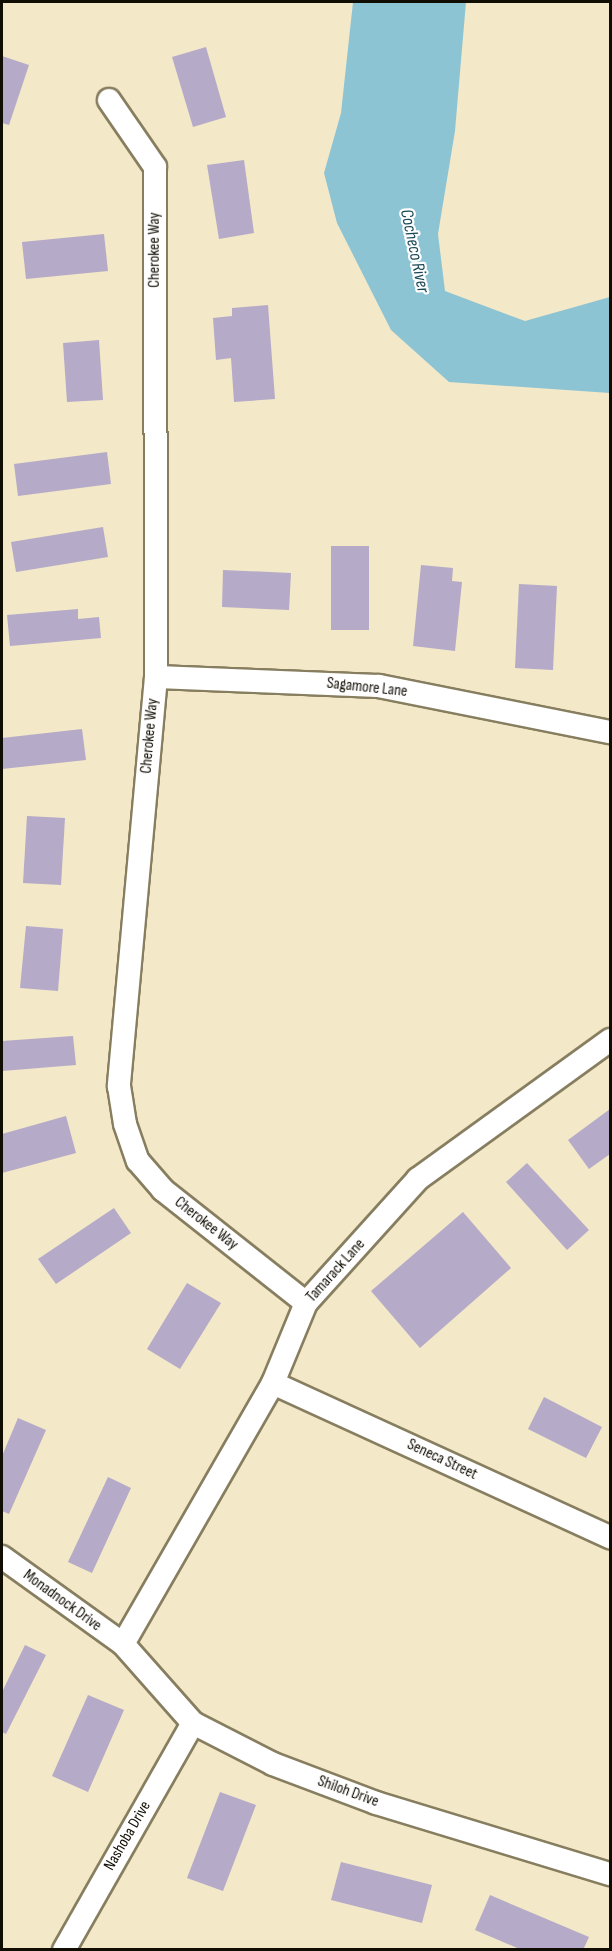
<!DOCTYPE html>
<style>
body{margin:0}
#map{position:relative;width:612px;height:1951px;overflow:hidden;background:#f3e8c8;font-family:"Sofia Sans Condensed",sans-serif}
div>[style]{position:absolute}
.water>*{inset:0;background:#8dc4d4}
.building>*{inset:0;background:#b5aac8}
.roads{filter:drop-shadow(2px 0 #877e60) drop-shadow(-2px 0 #877e60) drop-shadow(0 2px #877e60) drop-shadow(0 -2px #877e60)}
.minor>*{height:22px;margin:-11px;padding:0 11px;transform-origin:11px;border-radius:11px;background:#fff}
span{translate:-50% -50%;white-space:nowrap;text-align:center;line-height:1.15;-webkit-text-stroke:4.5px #fff;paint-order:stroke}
.street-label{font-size:16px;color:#100d03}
.water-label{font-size:18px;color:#194855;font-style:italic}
.frame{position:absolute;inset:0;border:3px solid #100d03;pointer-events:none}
</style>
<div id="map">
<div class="water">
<div style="clip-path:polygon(353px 2px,466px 2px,455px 131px,438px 234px,445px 291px,525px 321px,610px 297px,610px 393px,449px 382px,391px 330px,337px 223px,324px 173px,341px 113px)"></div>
</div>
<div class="building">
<div style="clip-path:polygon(206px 47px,226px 117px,193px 127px,172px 57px)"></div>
<div style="clip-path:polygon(2px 56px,29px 65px,9px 125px,2px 123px)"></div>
<div style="clip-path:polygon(244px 160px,254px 233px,219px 239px,207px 165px)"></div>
<div style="clip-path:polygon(104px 234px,108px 271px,26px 279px,22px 242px)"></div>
<div style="clip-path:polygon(268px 305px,275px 399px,234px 402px,231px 358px,216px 360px,213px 318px,232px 316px,232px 308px)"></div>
<div style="clip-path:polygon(99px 340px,103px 400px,67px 402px,63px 343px)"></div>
<div style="clip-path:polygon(107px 452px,111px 484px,18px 496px,14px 464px)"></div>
<div style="clip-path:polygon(103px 527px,108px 557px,16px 572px,11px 542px)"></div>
<div style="clip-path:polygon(331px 546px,369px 546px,369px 630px,331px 630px)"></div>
<div style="clip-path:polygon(421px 565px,453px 568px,452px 581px,462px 582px,455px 651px,413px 646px)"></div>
<div style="clip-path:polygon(223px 570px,291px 573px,289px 610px,222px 607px)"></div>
<div style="clip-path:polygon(519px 584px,557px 586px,553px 670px,515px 668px)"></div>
<div style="clip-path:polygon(78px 609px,78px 619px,99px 617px,101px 638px,10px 646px,7px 615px)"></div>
<div style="clip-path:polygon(82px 729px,86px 760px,2px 769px,2px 738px)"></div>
<div style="clip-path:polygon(27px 816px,65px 818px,61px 885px,23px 883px)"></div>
<div style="clip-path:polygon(26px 926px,63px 929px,58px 991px,20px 988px)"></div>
<div style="clip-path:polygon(73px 1036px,76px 1065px,2px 1071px,2px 1041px)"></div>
<div style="clip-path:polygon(610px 1109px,610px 1154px,589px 1169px,568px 1140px)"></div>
<div style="clip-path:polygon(66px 1116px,76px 1153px,2px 1173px,2px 1134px)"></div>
<div style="clip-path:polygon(527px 1163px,589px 1230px,567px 1250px,506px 1182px)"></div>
<div style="clip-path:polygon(114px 1208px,131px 1233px,56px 1284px,38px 1259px)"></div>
<div style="clip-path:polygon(463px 1212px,511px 1268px,420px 1348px,371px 1291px)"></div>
<div style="clip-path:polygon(187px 1283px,221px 1303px,180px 1369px,147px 1349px)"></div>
<div style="clip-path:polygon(544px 1397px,602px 1427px,586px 1458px,528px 1429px)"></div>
<div style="clip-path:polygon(18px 1418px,46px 1430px,9px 1514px,2px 1511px,2px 1456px)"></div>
<div style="clip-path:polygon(108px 1477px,131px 1488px,92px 1573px,68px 1562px)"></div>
<div style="clip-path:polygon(25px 1645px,46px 1655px,6px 1734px,2px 1732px,2px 1692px)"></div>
<div style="clip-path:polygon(88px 1695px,124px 1710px,88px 1792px,52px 1776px)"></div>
<div style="clip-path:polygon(220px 1792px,256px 1805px,223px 1891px,187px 1878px)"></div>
<div style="clip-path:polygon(341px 1862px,432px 1885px,422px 1923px,331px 1900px)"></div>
<div style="clip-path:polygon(490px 1895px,589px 1937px,583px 1950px,522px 1950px,475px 1930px)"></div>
</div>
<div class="roads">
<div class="minor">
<div style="left:109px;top:100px;width:81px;rotate:55.5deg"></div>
<div style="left:155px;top:167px;width:510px;rotate:89.89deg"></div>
<div style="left:156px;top:677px;width:411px;rotate:95.2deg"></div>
<div style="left:119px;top:1086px;width:38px;rotate:81deg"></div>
<div style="left:125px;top:1124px;width:39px;rotate:71deg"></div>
<div style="left:138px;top:1161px;width:38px;rotate:49deg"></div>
<div style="left:163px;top:1190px;width:182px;rotate:38.3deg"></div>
<div style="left:156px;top:677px;width:223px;rotate:2.3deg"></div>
<div style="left:379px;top:686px;width:236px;rotate:11.3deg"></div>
<div style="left:273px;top:1383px;width:371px;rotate:24.6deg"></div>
<div style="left:2px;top:1557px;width:149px;rotate:35.7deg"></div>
<div style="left:123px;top:1644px;width:106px;rotate:48.5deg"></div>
<div style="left:193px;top:1723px;width:90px;rotate:27.1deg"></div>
<div style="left:273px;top:1764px;width:110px;rotate:20.7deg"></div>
<div style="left:376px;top:1803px;width:245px;rotate:16.9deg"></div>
<div style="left:123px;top:1644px;width:301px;rotate:-60.1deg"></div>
<div style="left:273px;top:1383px;width:87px;rotate:-67.6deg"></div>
<div style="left:306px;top:1303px;width:167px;rotate:-47.9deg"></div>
<div style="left:418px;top:1179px;width:237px;rotate:-35.9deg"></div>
<div style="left:64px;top:1950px;width:261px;rotate:-60.4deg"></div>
</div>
</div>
<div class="street-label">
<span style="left:155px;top:250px;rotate:-90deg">Cherokee Way</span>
<span style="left:367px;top:688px;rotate:6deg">Sagamore Lane</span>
<span style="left:150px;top:736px;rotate:-85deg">Cherokee Way</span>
<span style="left:206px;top:1224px;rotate:38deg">Cherokee Way</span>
<span style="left:336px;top:1271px;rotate:-48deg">Tamarack Lane</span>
<span style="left:442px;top:1460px;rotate:25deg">Seneca Street</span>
<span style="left:62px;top:1601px;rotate:36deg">Monadnock Drive</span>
<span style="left:348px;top:1792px;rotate:20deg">Shiloh Drive</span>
<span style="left:128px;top:1836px;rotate:-60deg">Nashoba Drive</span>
</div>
<div class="water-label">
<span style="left:414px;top:251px;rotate:78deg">Cocheco River</span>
</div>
<div class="frame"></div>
</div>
